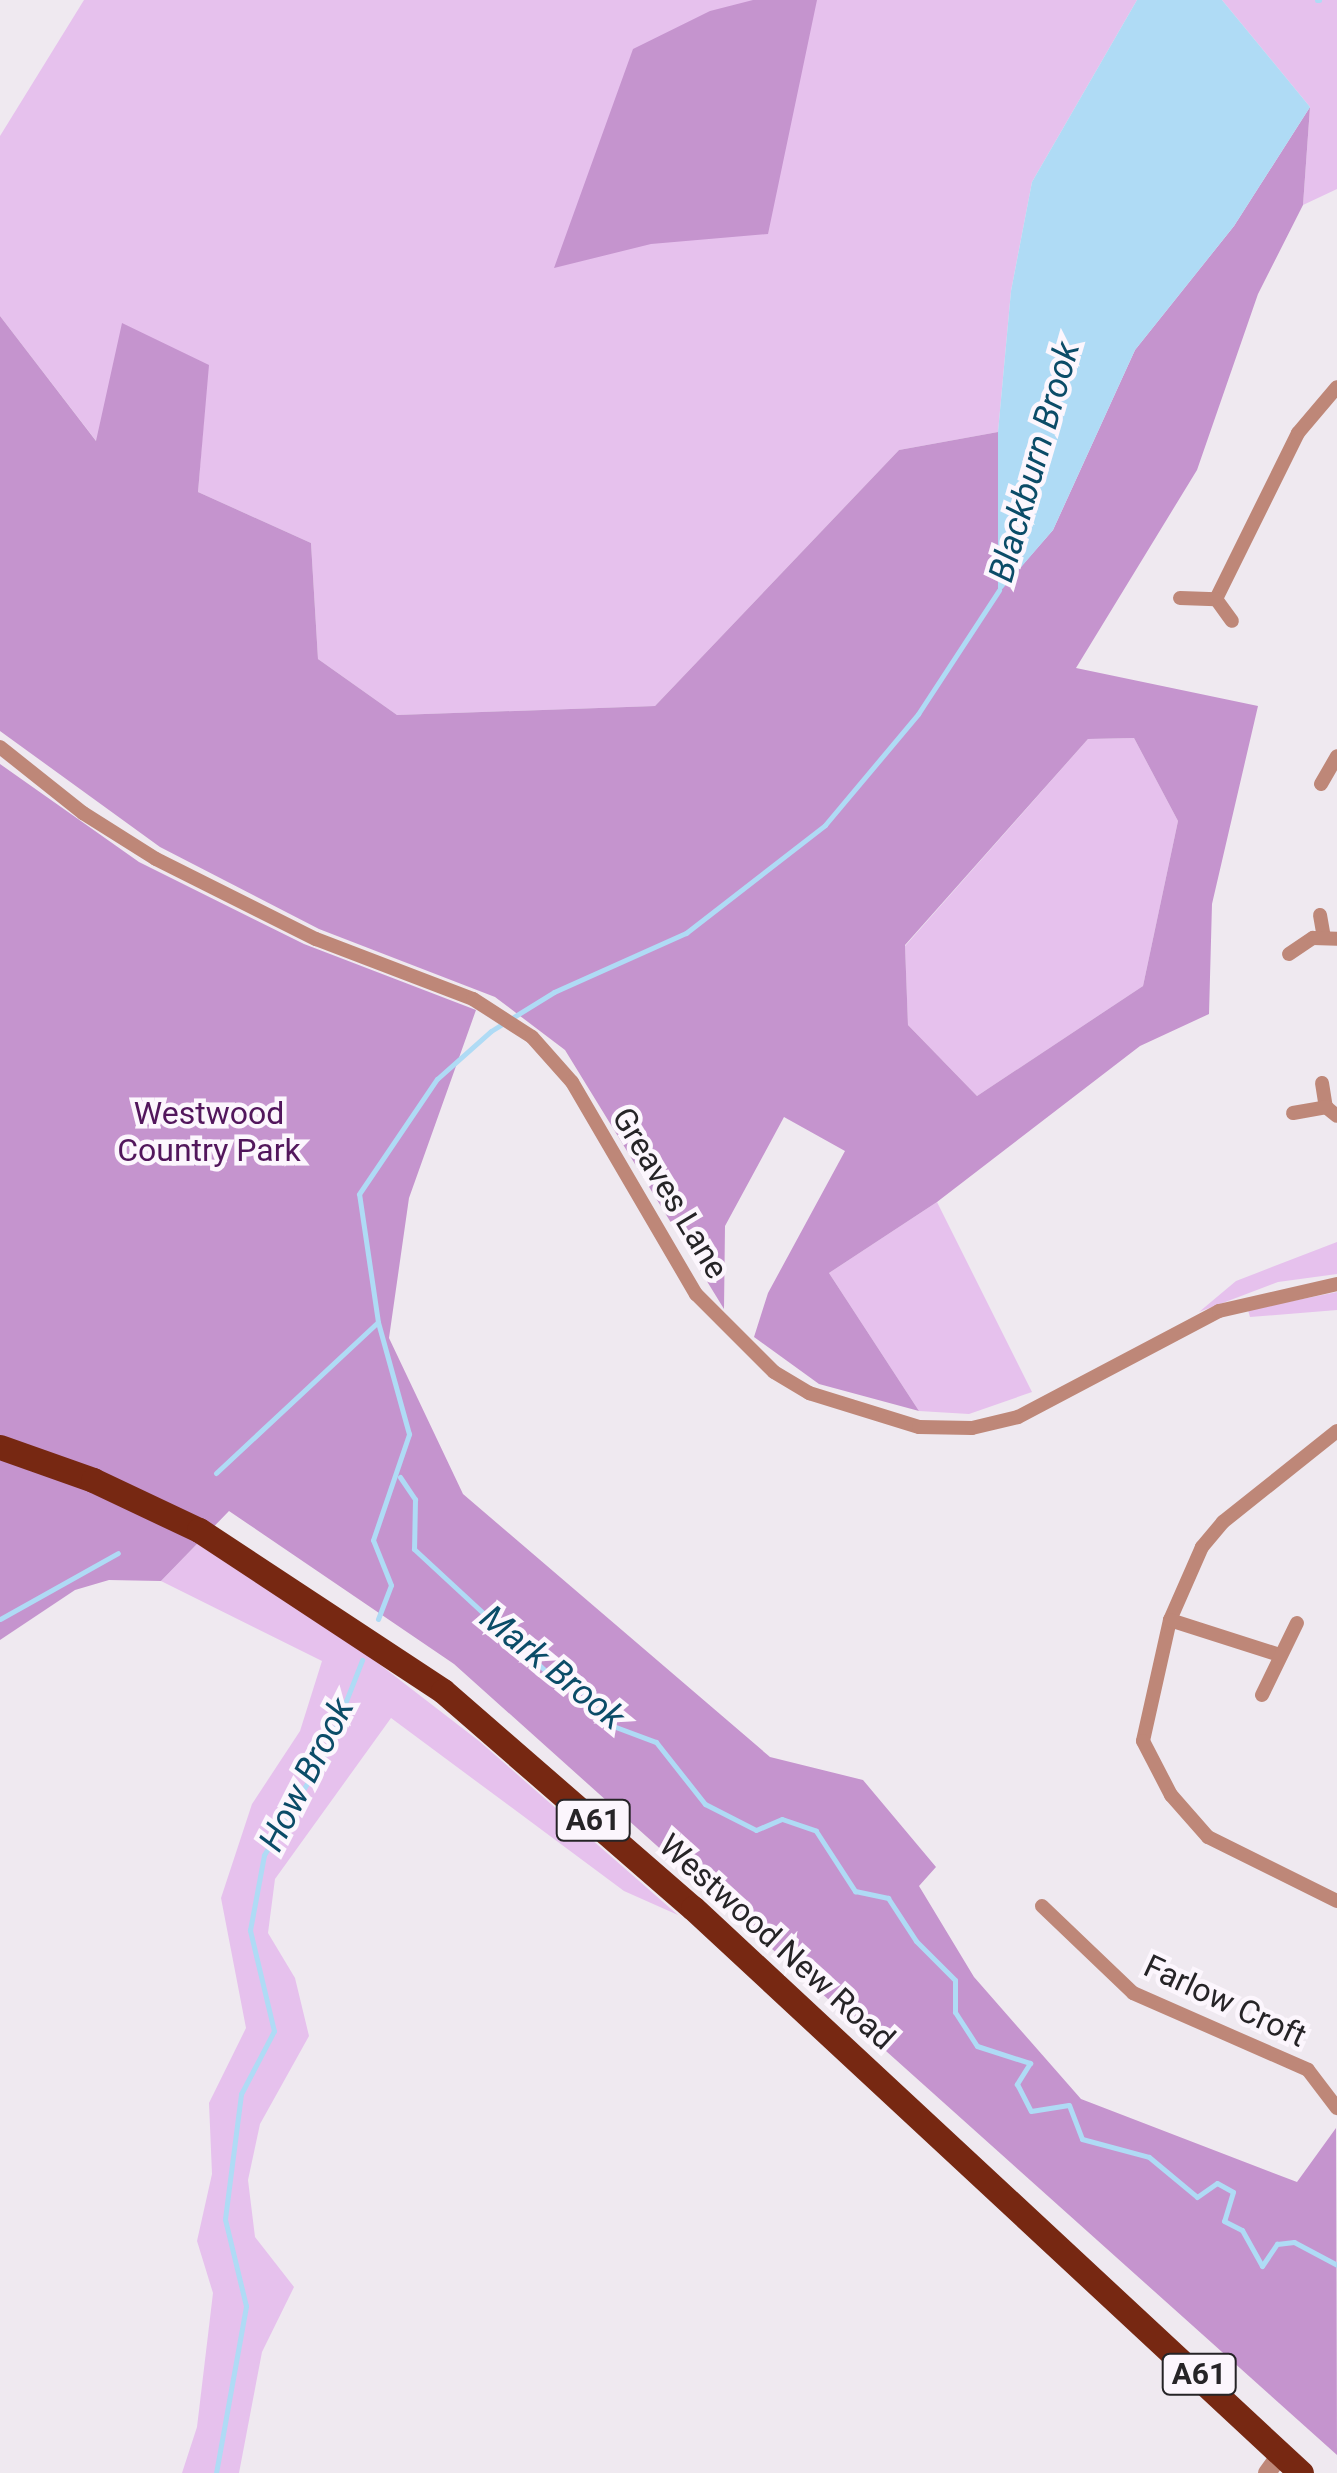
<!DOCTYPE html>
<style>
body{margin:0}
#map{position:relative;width:1337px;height:2473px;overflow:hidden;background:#efe9f0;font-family:Roboto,sans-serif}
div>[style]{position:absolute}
.green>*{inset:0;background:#e6c1ed}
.forest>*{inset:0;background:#c594ce}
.water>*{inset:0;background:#afdbf5}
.stream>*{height:5px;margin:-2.5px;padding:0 2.5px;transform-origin:2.5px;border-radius:2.5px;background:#afdbf5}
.minor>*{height:14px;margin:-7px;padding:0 7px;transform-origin:7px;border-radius:7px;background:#be8778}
.tertiary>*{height:18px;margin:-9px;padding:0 9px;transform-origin:9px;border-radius:9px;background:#be8778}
.trunk>*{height:25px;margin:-12.5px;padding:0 12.5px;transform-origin:12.5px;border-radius:12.5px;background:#772812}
span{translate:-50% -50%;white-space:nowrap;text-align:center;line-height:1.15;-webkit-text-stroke:9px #fcf6fd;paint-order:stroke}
.shield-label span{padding:2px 8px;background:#fcf6fd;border:2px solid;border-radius:8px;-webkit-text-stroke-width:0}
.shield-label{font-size:30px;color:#262427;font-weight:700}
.park-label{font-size:32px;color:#52165c}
.street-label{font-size:32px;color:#262427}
.water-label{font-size:35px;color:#0b4c68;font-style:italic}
</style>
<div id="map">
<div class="green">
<div style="clip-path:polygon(84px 0,1137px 0,1032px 182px,1011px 291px,998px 432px,899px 450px,655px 706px,397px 715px,318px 659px,311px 543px,198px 492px,208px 365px,97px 442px,0 316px,0 136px)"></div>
<div style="clip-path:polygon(1222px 0,1337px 0,1337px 189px,1303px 205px,1310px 107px)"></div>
<div style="clip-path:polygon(1134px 738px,1178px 821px,1143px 986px,977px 1096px,908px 1025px,905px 946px,1088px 739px)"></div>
<div style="clip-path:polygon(937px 1202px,1032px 1392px,969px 1414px,919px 1411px,829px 1273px)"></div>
<div style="clip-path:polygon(1337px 1242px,1337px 1274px,1278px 1282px,1199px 1312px,1236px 1281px)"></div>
<div style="clip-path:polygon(1337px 1292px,1337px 1310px,1250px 1317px,1248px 1310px)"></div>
<div style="clip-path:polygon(198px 1543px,335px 1630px,479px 1741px,678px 1915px,624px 1891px,391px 1718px,275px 1879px,268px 1933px,295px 1978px,309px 2036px,260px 2124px,248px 2180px,255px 2237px,294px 2287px,262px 2352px,239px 2473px,182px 2473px,197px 2427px,213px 2293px,197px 2241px,212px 2174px,209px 2103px,246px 2028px,221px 1898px,252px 1804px,300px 1731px,322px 1661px,161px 1581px)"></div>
</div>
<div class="forest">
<div style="clip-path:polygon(753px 0,817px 0,768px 234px,651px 244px,554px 268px,633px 49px,710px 11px)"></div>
<div style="clip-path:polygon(evenodd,1310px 107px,1303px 205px,1258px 294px,1197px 470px,1076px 668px,1258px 706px,1212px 904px,1209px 1014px,1140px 1046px,937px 1202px,829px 1273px,919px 1411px,819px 1384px,754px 1337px,768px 1293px,845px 1151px,784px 1117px,725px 1226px,724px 1309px,565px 1050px,495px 997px,319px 929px,160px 847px,0 731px,0 316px,96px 441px,122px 323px,209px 365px,198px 492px,311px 543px,318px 659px,397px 715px,655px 706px,899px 450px,998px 432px,999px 592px,1053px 530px,1135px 350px,1234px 226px,1310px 107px,1134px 738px,1178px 821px,1143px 986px,977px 1096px,908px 1025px,905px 945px,1088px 739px,1134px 738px)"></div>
<div style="clip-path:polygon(0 764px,139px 862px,304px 944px,476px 1010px,409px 1198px,389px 1338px,463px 1494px,770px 1757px,863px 1780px,936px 1867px,919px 1886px,974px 1977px,1081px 2099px,1297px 2182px,1336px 2128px,1337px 2455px,454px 1664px,229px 1511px,161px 1581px,109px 1580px,75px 1590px,0 1640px)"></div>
</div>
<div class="water">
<div style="clip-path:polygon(1137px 0,1222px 0,1310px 107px,1234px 226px,1135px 350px,1053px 530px,998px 594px,998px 432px,1011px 291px,1032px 182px)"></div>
</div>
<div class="stream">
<div style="left:1317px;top:0;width:2px"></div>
<div style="left:216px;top:1473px;width:221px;rotate:-43deg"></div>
<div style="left:400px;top:1477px;width:27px;rotate:56deg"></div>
<div style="left:415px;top:1499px;width:50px;rotate:91.1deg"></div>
<div style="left:414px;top:1549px;width:184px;rotate:42.8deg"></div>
<div style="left:549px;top:1674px;width:37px;rotate:27deg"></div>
<div style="left:582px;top:1691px;width:47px;rotate:48.5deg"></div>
<div style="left:613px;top:1726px;width:46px;rotate:20.4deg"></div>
<div style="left:656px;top:1742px;width:79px;rotate:51.7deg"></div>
<div style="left:705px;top:1804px;width:57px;rotate:27deg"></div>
<div style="left:756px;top:1830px;width:28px;rotate:-23deg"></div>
<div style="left:782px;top:1819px;width:36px;rotate:19deg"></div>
<div style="left:816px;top:1831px;width:72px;rotate:57deg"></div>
<div style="left:855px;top:1891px;width:34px;rotate:12deg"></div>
<div style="left:888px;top:1898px;width:51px;rotate:56.9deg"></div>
<div style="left:916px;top:1941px;width:55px;rotate:45deg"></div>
<div style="left:955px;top:1980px;width:32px;rotate:90deg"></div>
<div style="left:955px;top:2012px;width:40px;rotate:57.1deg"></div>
<div style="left:977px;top:2046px;width:56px;rotate:17.8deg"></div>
<div style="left:1030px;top:2063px;width:25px;rotate:122deg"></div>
<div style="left:1017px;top:2084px;width:30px;rotate:63deg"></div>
<div style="left:1031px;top:2111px;width:38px;rotate:-9deg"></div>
<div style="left:1069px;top:2105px;width:36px;rotate:69deg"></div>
<div style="left:1082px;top:2139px;width:69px;rotate:15deg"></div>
<div style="left:1149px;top:2157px;width:62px;rotate:39.8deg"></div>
<div style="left:1197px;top:2197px;width:24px;rotate:-35deg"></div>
<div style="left:1217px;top:2183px;width:18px;rotate:29deg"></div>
<div style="left:1233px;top:2192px;width:30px;rotate:107deg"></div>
<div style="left:1224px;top:2221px;width:20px;rotate:27deg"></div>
<div style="left:1242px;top:2230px;width:41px;rotate:60.9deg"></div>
<div style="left:1262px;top:2266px;width:27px;rotate:-56deg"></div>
<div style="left:1277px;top:2244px;width:17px;rotate:-7deg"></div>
<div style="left:1294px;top:2242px;width:49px;rotate:28.1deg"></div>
<div style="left:0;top:1619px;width:135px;rotate:-29.2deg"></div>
<div style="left:378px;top:1619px;width:36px;rotate:-69deg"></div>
<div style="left:391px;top:1585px;width:48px;rotate:-111.8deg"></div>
<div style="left:373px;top:1540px;width:112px;rotate:-71.2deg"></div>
<div style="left:409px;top:1434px;width:116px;rotate:-105.5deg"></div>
<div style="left:378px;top:1322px;width:129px;rotate:-98.4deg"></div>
<div style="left:359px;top:1194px;width:139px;rotate:-55.9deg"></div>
<div style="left:437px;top:1079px;width:72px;rotate:-41.6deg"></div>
<div style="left:491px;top:1031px;width:74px;rotate:-31.8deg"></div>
<div style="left:554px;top:992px;width:145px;rotate:-24.1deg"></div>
<div style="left:686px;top:933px;width:176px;rotate:-37.8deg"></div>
<div style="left:825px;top:825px;width:145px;rotate:-50deg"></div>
<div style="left:918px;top:714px;width:148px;rotate:-56.8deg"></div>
<div style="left:216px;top:2473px;width:170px;rotate:-79.8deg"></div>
<div style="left:246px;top:2306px;width:89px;rotate:-103.6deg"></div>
<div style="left:225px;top:2219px;width:126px;rotate:-82.7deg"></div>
<div style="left:241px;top:2094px;width:71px;rotate:-62.4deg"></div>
<div style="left:274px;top:2031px;width:104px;rotate:-103.4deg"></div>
<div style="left:250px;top:1930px;width:76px;rotate:-79.4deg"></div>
<div style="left:264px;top:1855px;width:120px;rotate:-59deg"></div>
<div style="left:326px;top:1752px;width:99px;rotate:-68.6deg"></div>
</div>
<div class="minor">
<div style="left:1180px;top:598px;width:36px;rotate:2deg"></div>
<div style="left:1216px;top:599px;width:185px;rotate:-63.7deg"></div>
<div style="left:1298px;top:433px;width:60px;rotate:-49.7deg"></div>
<div style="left:1216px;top:599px;width:27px;rotate:54deg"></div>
<div style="left:0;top:747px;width:106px;rotate:38.5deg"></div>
<div style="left:83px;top:813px;width:86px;rotate:32.2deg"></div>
<div style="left:156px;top:859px;width:179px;rotate:26.6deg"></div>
<div style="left:316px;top:939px;width:168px;rotate:20.9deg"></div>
<div style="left:473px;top:999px;width:70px;rotate:32.8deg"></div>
<div style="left:532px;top:1037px;width:60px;rotate:48.4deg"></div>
<div style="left:572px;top:1082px;width:246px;rotate:59.7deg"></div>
<div style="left:696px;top:1294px;width:110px;rotate:45deg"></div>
<div style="left:774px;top:1372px;width:41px;rotate:31deg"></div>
<div style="left:809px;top:1393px;width:115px;rotate:17.2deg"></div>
<div style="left:919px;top:1427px;width:53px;rotate:1.1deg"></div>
<div style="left:972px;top:1428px;width:47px;rotate:-13.4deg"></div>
<div style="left:1018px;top:1417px;width:227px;rotate:-27.8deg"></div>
<div style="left:1219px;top:1311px;width:121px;rotate:-12.9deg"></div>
<div style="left:1321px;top:784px;width:32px;rotate:-60deg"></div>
<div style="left:1320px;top:915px;width:22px;rotate:80deg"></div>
<div style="left:1289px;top:954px;width:29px;rotate:-34deg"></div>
<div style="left:1313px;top:938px;width:24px;rotate:2deg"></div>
<div style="left:1322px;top:1083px;width:24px;rotate:81deg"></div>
<div style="left:1326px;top:1107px;width:14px;rotate:39deg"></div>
<div style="left:1293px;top:1113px;width:34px;rotate:-10deg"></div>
<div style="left:1337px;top:1431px;width:146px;rotate:141.4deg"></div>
<div style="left:1223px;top:1522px;width:33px;rotate:130deg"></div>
<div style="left:1202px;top:1547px;width:80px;rotate:113.7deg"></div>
<div style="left:1170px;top:1620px;width:124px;rotate:102.6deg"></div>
<div style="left:1143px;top:1741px;width:61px;rotate:62.6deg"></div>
<div style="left:1171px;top:1795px;width:56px;rotate:48.6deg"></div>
<div style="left:1208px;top:1837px;width:144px;rotate:26.4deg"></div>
<div style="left:1170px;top:1620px;width:115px;rotate:17.7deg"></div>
<div style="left:1262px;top:1695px;width:80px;rotate:-64.1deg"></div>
<div style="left:1042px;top:1906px;width:126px;rotate:43.7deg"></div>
<div style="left:1133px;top:1993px;width:191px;rotate:23.7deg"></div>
<div style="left:1308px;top:2070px;width:48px;rotate:52.7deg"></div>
</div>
<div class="tertiary">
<div style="left:1267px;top:2473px;width:26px;rotate:-54deg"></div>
</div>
<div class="trunk">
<div style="left:0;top:1447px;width:99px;rotate:19.5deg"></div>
<div style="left:93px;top:1480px;width:117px;rotate:25.3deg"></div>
<div style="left:199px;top:1530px;width:292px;rotate:33.4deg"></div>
<div style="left:443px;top:1691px;width:331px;rotate:41deg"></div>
<div style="left:693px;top:1908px;width:830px;rotate:42.9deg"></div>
</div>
<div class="shield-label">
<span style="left:593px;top:1820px">A61</span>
<span style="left:1199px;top:2374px">A61</span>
</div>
<div class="park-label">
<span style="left:209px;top:1132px">Westwood<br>Country Park</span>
</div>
<div class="street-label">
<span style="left:670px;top:1193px;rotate:59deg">Greaves Lane</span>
<span style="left:777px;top:1942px;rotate:42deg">Westwood New Road</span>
<span style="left:1225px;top:2001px;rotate:25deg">Farlow Croft</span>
</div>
<div class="water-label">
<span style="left:1035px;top:462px;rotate:-74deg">Blackburn Brook</span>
<span style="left:552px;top:1668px;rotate:39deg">Mark Brook</span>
<span style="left:307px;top:1775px;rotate:-63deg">How Brook</span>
</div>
</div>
